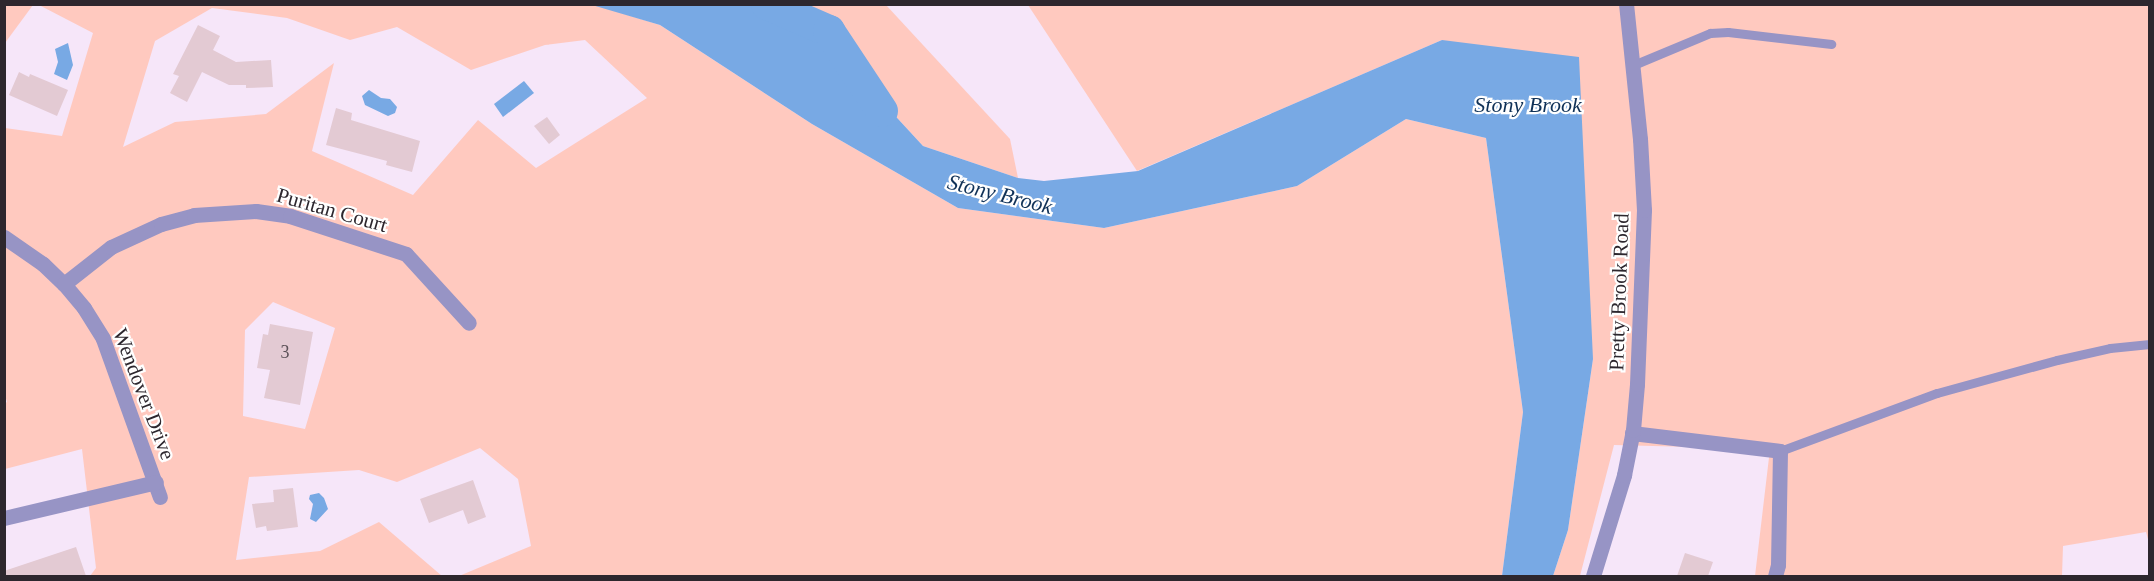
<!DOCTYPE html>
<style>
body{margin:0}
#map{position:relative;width:2154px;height:581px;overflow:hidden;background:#f6e6f9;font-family:"Times New Roman",serif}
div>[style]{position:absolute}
.green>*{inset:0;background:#ffc9bf}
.water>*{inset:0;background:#78a9e4}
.river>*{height:32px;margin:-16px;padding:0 16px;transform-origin:16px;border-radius:16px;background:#78a9e4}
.building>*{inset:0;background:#e3cad3}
.lane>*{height:9px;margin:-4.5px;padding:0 4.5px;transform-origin:4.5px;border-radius:4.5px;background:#9794c5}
.street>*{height:15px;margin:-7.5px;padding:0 7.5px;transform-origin:7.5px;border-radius:7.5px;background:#9794c5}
span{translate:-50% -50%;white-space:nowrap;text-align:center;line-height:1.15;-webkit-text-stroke:4.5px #fff;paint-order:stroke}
.number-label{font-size:18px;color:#5a5057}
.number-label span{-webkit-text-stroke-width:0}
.street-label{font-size:21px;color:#2d272e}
.water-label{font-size:22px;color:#103258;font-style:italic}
.frame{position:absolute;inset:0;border:6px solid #2d272e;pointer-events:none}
</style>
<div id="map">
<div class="green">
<div style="clip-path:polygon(5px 4px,33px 5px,5px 43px,4px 5px)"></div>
<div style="clip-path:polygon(evenodd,592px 4px,660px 25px,812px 124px,958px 208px,1104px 228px,1297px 186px,1406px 119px,1486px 138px,1523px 412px,1502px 576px,459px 576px,531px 546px,518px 479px,480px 448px,397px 482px,359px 470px,249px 477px,236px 560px,320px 551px,379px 522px,442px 576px,90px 576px,96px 568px,82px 449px,5px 469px,4px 404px,7px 402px,5px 395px,5px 128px,62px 136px,93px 33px,39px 5px,592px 4px,212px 8px,287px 18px,350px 40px,397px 27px,471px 70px,545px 45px,585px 40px,647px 98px,536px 168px,478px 120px,413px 195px,312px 151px,334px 63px,266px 114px,175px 122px,123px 147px,155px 41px,212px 8px,592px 4px,273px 302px,335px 328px,305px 429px,243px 416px,245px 330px,273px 302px)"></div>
<div style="clip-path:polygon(793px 5px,886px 5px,1010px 139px,1018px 178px,923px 146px)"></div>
<div style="clip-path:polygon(1028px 5px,2149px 5px,2149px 543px,2146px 532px,2063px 546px,2062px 576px,1755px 576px,1770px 449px,1614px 445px,1580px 576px,1553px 576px,1568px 530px,1593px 359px,1442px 40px,1137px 171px)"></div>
</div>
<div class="water">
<div style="clip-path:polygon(592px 5px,793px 5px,923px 146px,1018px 178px,1044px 181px,1138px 171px,1442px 40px,1579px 57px,1593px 359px,1568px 530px,1553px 576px,1502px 576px,1523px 412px,1486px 138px,1406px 119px,1297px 186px,1104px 228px,958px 208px,812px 124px,660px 25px)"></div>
<div style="clip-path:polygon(68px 43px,73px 65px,67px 80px,54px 74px,58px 62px,55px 49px)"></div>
<div style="clip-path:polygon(524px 81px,534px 93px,503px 117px,494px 104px)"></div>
<div style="clip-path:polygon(369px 90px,381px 98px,390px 99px,397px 107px,395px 113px,388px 116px,365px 105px,362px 96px)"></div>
<div style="clip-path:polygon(319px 493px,324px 498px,328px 509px,316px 522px,310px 519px,313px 504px,309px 499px,310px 495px)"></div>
</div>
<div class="river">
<div style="left:767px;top:4px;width:68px;rotate:23.5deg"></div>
<div style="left:829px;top:31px;width:96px;rotate:56.5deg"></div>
</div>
<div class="building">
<div style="clip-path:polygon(198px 25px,220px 36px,213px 50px,236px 62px,271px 60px,273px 87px,246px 88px,246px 85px,229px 85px,202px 72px,187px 102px,170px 93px,179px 76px,173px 74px)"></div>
<div style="clip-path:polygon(19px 72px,29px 77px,30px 74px,68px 90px,57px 116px,9px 95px)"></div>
<div style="clip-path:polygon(336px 108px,352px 113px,351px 120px,420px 141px,412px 172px,386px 165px,387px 161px,326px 145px)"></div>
<div style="clip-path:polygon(547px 117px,560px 135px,549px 144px,534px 126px)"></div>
<div style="clip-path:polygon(270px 324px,313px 332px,300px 405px,264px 398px,270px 370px,257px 368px,263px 334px,268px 335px)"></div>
<div style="clip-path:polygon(473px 480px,486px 517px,468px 524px,463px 510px,429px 523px,420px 499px)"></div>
<div style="clip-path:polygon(293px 488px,298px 527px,267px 531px,266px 526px,256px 528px,252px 504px,274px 502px,273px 490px)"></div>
<div style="clip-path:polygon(76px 547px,86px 576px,4px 576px,4px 571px)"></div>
<div style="clip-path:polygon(1685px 553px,1713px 562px,1708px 576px,1677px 576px)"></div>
</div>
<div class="lane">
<div style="left:1631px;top:66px;width:86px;rotate:-22.7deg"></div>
<div style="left:1710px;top:33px;width:18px;rotate:-3deg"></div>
<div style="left:1728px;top:32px;width:104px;rotate:6.6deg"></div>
<div style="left:1780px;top:451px;width:167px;rotate:-20.3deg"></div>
<div style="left:1937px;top:393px;width:124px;rotate:-15.4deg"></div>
<div style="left:2057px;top:360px;width:54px;rotate:-12.8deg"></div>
<div style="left:2110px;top:348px;width:40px;rotate:-5.7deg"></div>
</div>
<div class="street">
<div style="left:4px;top:237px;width:47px;rotate:34.7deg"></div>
<div style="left:43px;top:264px;width:29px;rotate:44deg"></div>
<div style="left:64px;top:284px;width:31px;rotate:50deg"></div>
<div style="left:84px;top:308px;width:36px;rotate:58deg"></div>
<div style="left:103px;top:339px;width:168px;rotate:70.2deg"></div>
<div style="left:64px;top:284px;width:60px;rotate:-38.2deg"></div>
<div style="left:111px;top:247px;width:55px;rotate:-24.7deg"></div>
<div style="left:161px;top:224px;width:34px;rotate:-15deg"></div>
<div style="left:194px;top:215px;width:62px;rotate:-3.7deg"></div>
<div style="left:256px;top:211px;width:34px;rotate:8deg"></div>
<div style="left:290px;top:216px;width:122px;rotate:18.1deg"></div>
<div style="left:406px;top:254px;width:93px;rotate:47.6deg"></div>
<div style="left:1632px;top:433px;width:149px;rotate:6.9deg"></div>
<div style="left:1780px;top:451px;width:114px;rotate:91deg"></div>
<div style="left:1778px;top:565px;width:11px;rotate:105deg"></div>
<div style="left:4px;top:518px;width:156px;rotate:-13.3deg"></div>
<div style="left:1593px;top:576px;width:106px;rotate:-72.9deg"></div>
<div style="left:1624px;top:475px;width:46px;rotate:-78.7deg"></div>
<div style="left:1633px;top:430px;width:46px;rotate:-85deg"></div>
<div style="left:1637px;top:384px;width:174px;rotate:-87.7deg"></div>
<div style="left:1644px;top:210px;width:71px;rotate:-93.2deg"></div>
<div style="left:1640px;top:139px;width:136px;rotate:-95.9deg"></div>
</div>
<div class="number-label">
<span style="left:285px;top:352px">3</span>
</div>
<div class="street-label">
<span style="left:332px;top:210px;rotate:16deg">Puritan Court</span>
<span style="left:1619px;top:292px;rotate:-88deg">Pretty Brook Road</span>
<span style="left:144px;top:394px;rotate:69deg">Wendover Drive</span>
</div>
<div class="water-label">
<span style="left:1528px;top:105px">Stony Brook</span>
<span style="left:1000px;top:194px;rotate:14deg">Stony Brook</span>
</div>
<div class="frame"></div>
</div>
